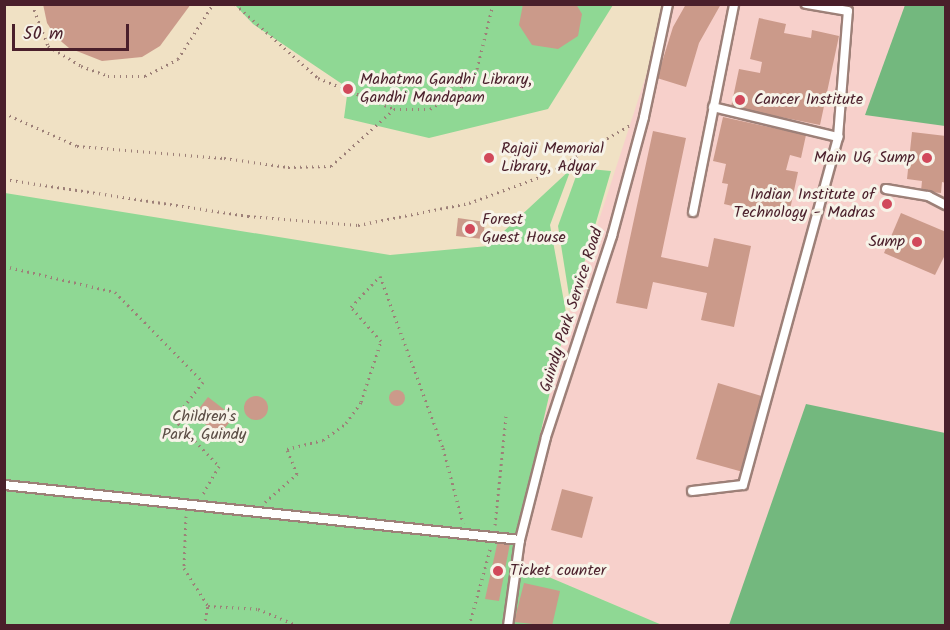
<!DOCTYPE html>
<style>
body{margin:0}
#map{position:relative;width:950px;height:630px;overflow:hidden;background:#f0e1c4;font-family:Kalam,sans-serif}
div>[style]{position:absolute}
.built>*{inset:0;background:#f7d0cb}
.green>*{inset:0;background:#8fd894}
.forest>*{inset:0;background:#73b87e}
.building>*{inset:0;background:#cb9a8a}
.round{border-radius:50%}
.path>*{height:3px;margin-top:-1.5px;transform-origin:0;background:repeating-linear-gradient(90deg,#9d8078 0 1.5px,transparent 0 6px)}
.roads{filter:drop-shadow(2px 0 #9d8078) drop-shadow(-2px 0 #9d8078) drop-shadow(0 2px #9d8078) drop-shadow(0 -2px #9d8078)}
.lane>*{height:8px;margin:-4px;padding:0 4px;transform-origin:4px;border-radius:4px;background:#fff}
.dots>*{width:16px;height:16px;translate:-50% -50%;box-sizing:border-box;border:3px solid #f7f3e8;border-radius:50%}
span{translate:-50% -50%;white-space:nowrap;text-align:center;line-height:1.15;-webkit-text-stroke:6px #f7f3e8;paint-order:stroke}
.poi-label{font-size:16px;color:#4a1f2b}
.left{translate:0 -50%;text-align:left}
.right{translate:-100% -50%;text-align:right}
.street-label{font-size:16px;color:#4a1f2b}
.park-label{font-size:16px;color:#5b4d45}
.frame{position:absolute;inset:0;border:6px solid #4a1f2b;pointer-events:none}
.scale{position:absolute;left:12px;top:24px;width:117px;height:27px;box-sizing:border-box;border:3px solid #4a1f2b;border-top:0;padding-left:8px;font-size:18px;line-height:21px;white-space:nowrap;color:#4a1f2b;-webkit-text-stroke:4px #f7f3e8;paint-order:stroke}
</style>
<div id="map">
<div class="built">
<div style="clip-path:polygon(669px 5px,945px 5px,945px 625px,662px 625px,511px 561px,567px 318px)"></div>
</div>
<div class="green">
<div style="clip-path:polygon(235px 5px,613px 5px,548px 109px,429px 138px,344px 118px,348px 88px,253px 24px)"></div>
<div style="clip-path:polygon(579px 168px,611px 171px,571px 308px,558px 226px)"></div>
<div style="clip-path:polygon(571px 169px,550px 225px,567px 318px,511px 561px,662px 625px,5px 625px,5px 193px,390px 255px,488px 246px)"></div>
</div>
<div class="forest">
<div style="clip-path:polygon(905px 5px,945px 5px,945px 126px,865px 115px)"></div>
<div style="clip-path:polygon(806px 404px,945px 433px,945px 625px,729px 625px)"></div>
</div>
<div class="building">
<div style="clip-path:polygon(43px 4px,191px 4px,160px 46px,142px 57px,102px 61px,69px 48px,56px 37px,47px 23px)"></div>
<div style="clip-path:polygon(523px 4px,576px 4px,582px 14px,578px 36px,558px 49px,532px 45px,519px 25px)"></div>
<div style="clip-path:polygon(686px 4px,721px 4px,699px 43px,686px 87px,657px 78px,673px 27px)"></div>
<div style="clip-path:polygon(759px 18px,786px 24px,784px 33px,811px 38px,812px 30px,839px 36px,820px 125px,731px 107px,739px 69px,760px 73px,762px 62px,750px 59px)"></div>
<div style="clip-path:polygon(723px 117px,806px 135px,801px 158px,790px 155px,786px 170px,798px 172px,788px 219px,724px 204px,728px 184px,722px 183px,726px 164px,713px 161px)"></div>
<div style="clip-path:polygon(653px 131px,686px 138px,661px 257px,708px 267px,714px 238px,751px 246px,734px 327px,701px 320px,707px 293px,653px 282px,647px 309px,616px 303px)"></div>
<div style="clip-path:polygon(912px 132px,946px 136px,946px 183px,942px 182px,941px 193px,921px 191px,922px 181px,907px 179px)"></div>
<div style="clip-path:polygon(901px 213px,946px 232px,946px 253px,935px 275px,884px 253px)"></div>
<div style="clip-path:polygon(458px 218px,485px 222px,483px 239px,456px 236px)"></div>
<div style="clip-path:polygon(718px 383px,765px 397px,743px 472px,696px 459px)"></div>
<div class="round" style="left:389px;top:390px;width:16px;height:16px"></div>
<div class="round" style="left:244px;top:396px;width:24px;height:24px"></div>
<div style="clip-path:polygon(208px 397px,234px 417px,219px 435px,194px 415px)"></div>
<div style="clip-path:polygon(562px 489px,593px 497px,582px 538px,551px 530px)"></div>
<div style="clip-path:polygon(498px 540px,510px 543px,499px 601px,485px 599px)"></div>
<div style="clip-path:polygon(524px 583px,560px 591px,552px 626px,514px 622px)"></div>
</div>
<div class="path">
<div style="left:32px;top:4px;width:45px;rotate:69.1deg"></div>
<div style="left:48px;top:46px;width:39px;rotate:31deg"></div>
<div style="left:81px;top:66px;width:29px;rotate:20deg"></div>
<div style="left:108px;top:76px;width:37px"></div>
<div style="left:145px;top:76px;width:37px;rotate:-27deg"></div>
<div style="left:178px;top:59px;width:65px;rotate:-57.5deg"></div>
<div style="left:235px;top:4px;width:111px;rotate:41.7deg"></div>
<div style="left:318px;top:78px;width:82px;rotate:22.2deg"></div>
<div style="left:4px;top:113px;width:80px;rotate:24.3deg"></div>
<div style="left:77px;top:146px;width:147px;rotate:4.7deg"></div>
<div style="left:224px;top:158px;width:65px;rotate:8deg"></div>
<div style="left:288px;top:167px;width:43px;rotate:-1.3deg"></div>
<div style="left:331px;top:166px;width:85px;rotate:-42.1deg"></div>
<div style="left:394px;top:109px;width:36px"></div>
<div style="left:430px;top:109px;width:32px;rotate:-32deg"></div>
<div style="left:457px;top:92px;width:30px;rotate:-49deg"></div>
<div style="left:477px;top:69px;width:67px;rotate:-76.2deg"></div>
<div style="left:4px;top:179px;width:247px;rotate:8.6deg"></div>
<div style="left:248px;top:216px;width:110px;rotate:4.7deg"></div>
<div style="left:358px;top:225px;width:113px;rotate:-11.2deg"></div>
<div style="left:469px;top:203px;width:81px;rotate:-20.2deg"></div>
<div style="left:545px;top:175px;width:99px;rotate:-30.5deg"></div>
<div style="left:4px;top:266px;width:114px;rotate:13.2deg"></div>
<div style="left:115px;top:292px;width:126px;rotate:45.6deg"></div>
<div style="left:203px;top:382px;width:47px;rotate:128.1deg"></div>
<div style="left:174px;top:419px;width:65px;rotate:46.2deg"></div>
<div style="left:219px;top:466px;width:32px;rotate:120deg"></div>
<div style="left:265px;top:502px;width:43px;rotate:-41.2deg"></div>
<div style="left:297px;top:474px;width:27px;rotate:-112deg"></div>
<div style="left:287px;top:449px;width:37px;rotate:-14deg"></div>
<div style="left:323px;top:440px;width:29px;rotate:-36deg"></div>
<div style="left:346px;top:423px;width:26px;rotate:-54deg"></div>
<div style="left:361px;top:402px;width:64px;rotate:-71.8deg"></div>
<div style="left:381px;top:341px;width:45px;rotate:-131.4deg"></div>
<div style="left:351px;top:307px;width:42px;rotate:-46.9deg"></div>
<div style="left:380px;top:276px;width:183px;rotate:69.9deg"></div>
<div style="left:443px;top:448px;width:78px;rotate:75.1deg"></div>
<div style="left:186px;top:516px;width:52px;rotate:92.2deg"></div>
<div style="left:184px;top:568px;width:45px;rotate:57.7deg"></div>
<div style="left:495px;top:525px;width:110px;rotate:-84.2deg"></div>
<div style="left:204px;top:626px;width:20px;rotate:-79deg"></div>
<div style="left:208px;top:606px;width:50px;rotate:3.4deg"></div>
<div style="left:258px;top:609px;width:44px;rotate:22.5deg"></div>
<div style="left:469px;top:626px;width:83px;rotate:-74.6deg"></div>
</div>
<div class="roads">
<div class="lane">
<div style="left:713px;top:107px;width:129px;rotate:13.5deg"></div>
<div style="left:838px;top:137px;width:126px;rotate:-85.5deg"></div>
<div style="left:848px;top:11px;width:43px;rotate:-170.5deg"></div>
<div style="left:886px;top:189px;width:43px;rotate:9.5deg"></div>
<div style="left:928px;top:196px;width:20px;rotate:27deg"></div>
<div style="left:693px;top:212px;width:212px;rotate:-78.8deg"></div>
<div style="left:4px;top:485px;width:519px;rotate:6.08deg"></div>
<div style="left:692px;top:491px;width:51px;rotate:-6.7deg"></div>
<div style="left:743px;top:485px;width:361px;rotate:-74.7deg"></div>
<div style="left:508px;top:626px;width:87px;rotate:-82.1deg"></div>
<div style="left:520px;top:540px;width:106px;rotate:-75.8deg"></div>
<div style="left:546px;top:437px;width:212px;rotate:-71.8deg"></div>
<div style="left:612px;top:236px;width:123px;rotate:-74.9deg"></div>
<div style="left:644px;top:117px;width:116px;rotate:-78deg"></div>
</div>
</div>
<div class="dots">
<div style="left:348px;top:89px;background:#d1495b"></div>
<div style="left:740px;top:100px;background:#d1495b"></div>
<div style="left:489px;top:158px;background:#d1495b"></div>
<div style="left:927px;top:158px;background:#d1495b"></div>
<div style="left:887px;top:204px;background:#d1495b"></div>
<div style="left:470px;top:229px;background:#d1495b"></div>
<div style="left:917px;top:242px;background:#d1495b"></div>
<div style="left:498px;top:571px;background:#d1495b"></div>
</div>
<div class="poi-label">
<span class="left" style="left:360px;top:89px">Mahatma Gandhi Library,<br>Gandhi Mandapam</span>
<span class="left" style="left:754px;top:100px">Cancer Institute</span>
<span class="left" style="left:501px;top:158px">Rajaji Memorial<br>Library, Adyar</span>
<span class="right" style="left:915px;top:158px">Main UG Sump</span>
<span class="right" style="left:875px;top:204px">Indian Institute of<br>Technology - Madras</span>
<span class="left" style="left:482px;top:229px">Forest<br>Guest House</span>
<span class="right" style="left:905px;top:242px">Sump</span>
<span class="left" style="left:510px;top:571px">Ticket counter</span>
</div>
<div class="street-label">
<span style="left:572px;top:310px;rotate:-72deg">Guindy Park Service Road</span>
</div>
<div class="park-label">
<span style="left:204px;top:426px">Children's<br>Park, Guindy</span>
</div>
<div class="frame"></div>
<div class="scale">50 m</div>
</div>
